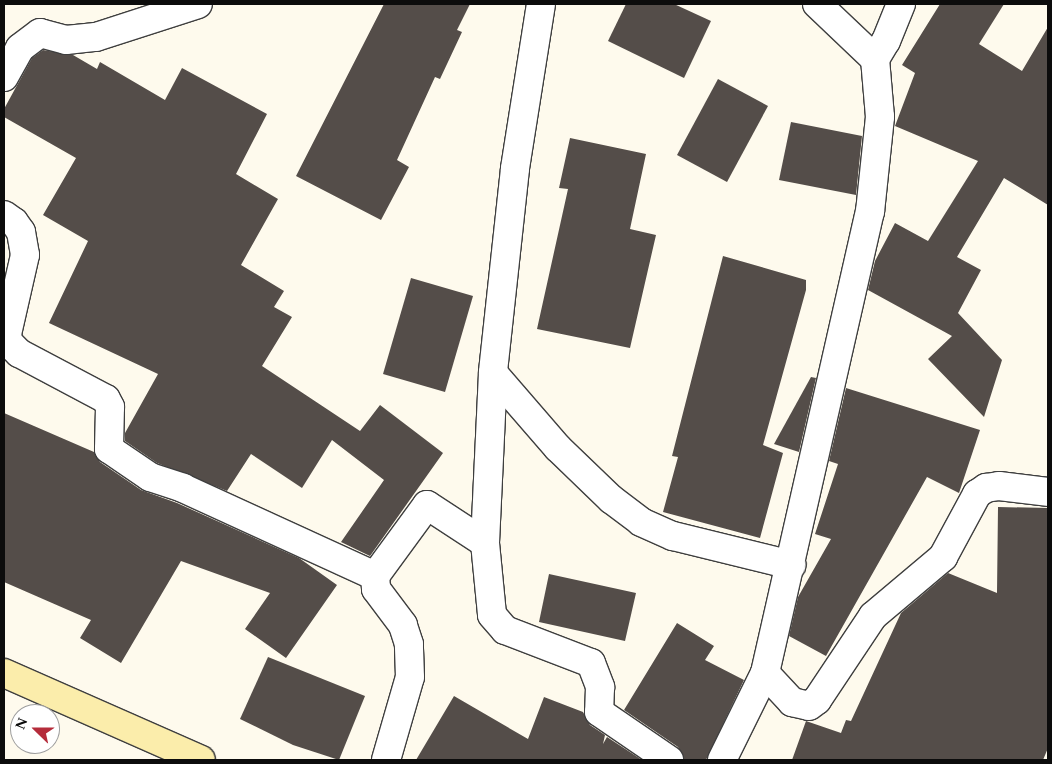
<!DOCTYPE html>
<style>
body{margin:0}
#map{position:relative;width:1052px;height:764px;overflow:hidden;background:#fefaed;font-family:Spectral,serif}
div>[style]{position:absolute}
.building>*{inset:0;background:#544d49}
.roads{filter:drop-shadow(1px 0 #3f3f3f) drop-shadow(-1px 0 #3f3f3f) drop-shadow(0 1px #3f3f3f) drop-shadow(0 -1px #3f3f3f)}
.street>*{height:28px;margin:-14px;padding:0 14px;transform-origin:14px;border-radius:14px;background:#fff}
.secondary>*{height:28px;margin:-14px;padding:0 14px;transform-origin:14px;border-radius:14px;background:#fbedab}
span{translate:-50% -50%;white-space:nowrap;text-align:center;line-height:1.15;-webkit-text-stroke:5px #fff;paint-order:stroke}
.frame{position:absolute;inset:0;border:5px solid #0c0c0c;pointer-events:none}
.north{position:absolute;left:10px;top:704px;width:50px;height:50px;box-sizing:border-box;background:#fff;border:1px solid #9e9e9e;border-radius:50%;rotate:292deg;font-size:14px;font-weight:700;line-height:20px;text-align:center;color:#0c0c0c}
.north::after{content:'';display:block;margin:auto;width:18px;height:22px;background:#b52c3b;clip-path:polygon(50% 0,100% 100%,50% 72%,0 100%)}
</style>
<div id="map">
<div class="building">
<div style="clip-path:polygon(384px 4px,470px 4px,457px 30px,462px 32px,440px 79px,435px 77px,397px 160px,409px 167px,381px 220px,296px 176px)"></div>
<div style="clip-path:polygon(626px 4px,674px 4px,711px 21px,684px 78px,608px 41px)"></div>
<div style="clip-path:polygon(940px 4px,1004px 4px,979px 44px,1022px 71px,1048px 27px,1048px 205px,1004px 178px,957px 257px,981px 270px,958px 313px,1002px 360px,984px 417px,928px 359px,952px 336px,868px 290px,875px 261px,895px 223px,928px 241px,978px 161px,895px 126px,915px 73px,902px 65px)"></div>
<div style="clip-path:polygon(43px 50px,73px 55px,97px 69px,100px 62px,165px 100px,182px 68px,267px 114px,236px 174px,278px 199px,241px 265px,284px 291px,274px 307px,292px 317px,262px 366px,360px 431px,380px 405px,443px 453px,370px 556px,341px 542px,384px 480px,332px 440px,302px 488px,251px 454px,227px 491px,157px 463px,125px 441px,125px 433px,158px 374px,49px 323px,88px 241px,43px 215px,76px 158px,4px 117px,4px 109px,32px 58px)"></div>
<div style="clip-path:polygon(718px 79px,768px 106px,727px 182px,677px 155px)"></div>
<div style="clip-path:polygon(791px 122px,862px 136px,856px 195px,779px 180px)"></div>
<div style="clip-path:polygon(570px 138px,646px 154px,630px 229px,656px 235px,630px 348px,537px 329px,568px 189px,559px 188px)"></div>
<div style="clip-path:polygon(723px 256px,806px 280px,806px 290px,763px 445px,783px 453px,760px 538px,663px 512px,678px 457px,672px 456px)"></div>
<div style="clip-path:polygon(411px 278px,473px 296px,445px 392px,383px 374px)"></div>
<div style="clip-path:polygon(811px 377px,816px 378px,799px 452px,774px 444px)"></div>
<div style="clip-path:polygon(846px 388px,980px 430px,959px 493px,927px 477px,826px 656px,789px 636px,798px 597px,831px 539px,815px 534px,838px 464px,829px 461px)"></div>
<div style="clip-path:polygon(4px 413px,94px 452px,100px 462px,141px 490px,177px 503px,299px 558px,337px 585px,286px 658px,245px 629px,270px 593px,181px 561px,121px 663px,80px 638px,91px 620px,4px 582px)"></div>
<div style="clip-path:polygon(998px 507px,1048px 508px,1048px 748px,1043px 760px,792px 760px,806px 721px,841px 733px,846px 720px,851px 721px,901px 613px,948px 573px,997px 593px)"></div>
<div style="clip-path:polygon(549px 574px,636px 593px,625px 641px,539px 622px)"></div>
<div style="clip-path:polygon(677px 623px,714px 646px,705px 660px,744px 680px,706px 760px,684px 760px,678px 747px,624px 710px)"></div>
<div style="clip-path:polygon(268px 657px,365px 696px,339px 760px,293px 745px,240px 719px)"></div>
<div style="clip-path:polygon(454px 696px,528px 739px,544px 697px,583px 712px,590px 725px,605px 735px,603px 744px,607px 737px,642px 760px,416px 760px)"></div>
</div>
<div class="roads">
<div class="street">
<div style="left:541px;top:4px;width:167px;rotate:99deg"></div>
<div style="left:515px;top:169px;width:205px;rotate:96.2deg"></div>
<div style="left:493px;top:373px;width:170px;rotate:92.7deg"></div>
<div style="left:485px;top:543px;width:72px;rotate:84.4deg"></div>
<div style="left:492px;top:615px;width:20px;rotate:49deg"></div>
<div style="left:505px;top:630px;width:92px;rotate:21deg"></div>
<div style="left:591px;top:663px;width:26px;rotate:69deg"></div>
<div style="left:600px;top:687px;width:25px;rotate:92deg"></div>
<div style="left:599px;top:712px;width:85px;rotate:34.4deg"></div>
<div style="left:875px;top:59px;width:21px;rotate:-59deg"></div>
<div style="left:886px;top:41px;width:40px;rotate:-68deg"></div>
<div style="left:4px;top:77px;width:33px;rotate:-61deg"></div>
<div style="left:20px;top:48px;width:25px;rotate:-37deg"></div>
<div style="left:40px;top:33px;width:27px;rotate:15deg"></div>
<div style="left:66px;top:40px;width:30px;rotate:-6deg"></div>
<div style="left:96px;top:37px;width:107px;rotate:-17.9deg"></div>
<div style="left:4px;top:215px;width:12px;rotate:35deg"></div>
<div style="left:14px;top:222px;width:12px;rotate:55deg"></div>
<div style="left:21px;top:232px;width:23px;rotate:80deg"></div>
<div style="left:25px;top:255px;width:81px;rotate:102.8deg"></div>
<div style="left:7px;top:334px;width:8px;rotate:83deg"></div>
<div style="left:8px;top:342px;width:16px;rotate:45deg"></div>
<div style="left:19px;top:353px;width:98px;rotate:27.9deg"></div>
<div style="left:106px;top:399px;width:9px;rotate:63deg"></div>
<div style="left:110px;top:407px;width:42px;rotate:91.4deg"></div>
<div style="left:109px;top:449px;width:50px;rotate:34.3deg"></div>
<div style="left:150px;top:477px;width:35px;rotate:18deg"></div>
<div style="left:183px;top:488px;width:211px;rotate:24.6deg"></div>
<div style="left:493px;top:373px;width:99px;rotate:49.1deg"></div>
<div style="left:558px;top:448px;width:74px;rotate:43.9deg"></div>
<div style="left:611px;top:499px;width:38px;rotate:37deg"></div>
<div style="left:641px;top:522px;width:35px;rotate:24deg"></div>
<div style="left:673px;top:536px;width:122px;rotate:13.8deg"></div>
<div style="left:765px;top:673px;width:40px;rotate:47deg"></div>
<div style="left:792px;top:702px;width:17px;rotate:13deg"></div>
<div style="left:809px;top:706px;width:10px;rotate:-37deg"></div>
<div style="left:817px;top:700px;width:101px;rotate:-56.3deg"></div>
<div style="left:873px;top:616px;width:92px;rotate:-40.1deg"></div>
<div style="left:943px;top:557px;width:72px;rotate:-61.6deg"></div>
<div style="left:977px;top:494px;width:11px;rotate:-34deg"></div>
<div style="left:986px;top:488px;width:13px;rotate:-9deg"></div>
<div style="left:999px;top:486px;width:49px;rotate:7deg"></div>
<div style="left:386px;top:760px;width:86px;rotate:-73.9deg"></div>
<div style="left:410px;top:677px;width:33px;rotate:-92deg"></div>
<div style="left:409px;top:644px;width:20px;rotate:-108deg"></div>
<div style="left:403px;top:625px;width:45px;rotate:-126.9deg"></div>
<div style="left:376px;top:589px;width:13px;rotate:-94deg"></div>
<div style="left:375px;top:576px;width:88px;rotate:-53.8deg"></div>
<div style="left:427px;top:505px;width:69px;rotate:33.2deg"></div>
<div style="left:722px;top:760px;width:97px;rotate:-63.7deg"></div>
<div style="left:765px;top:673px;width:473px;rotate:-77.2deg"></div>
<div style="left:870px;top:212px;width:96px;rotate:-84deg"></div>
<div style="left:880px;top:117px;width:58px;rotate:-94.9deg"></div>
<div style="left:875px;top:59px;width:80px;rotate:-136.5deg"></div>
</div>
<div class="secondary">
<div style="left:4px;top:673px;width:215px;rotate:23.8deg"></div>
</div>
</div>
<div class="frame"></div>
<div class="north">N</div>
</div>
